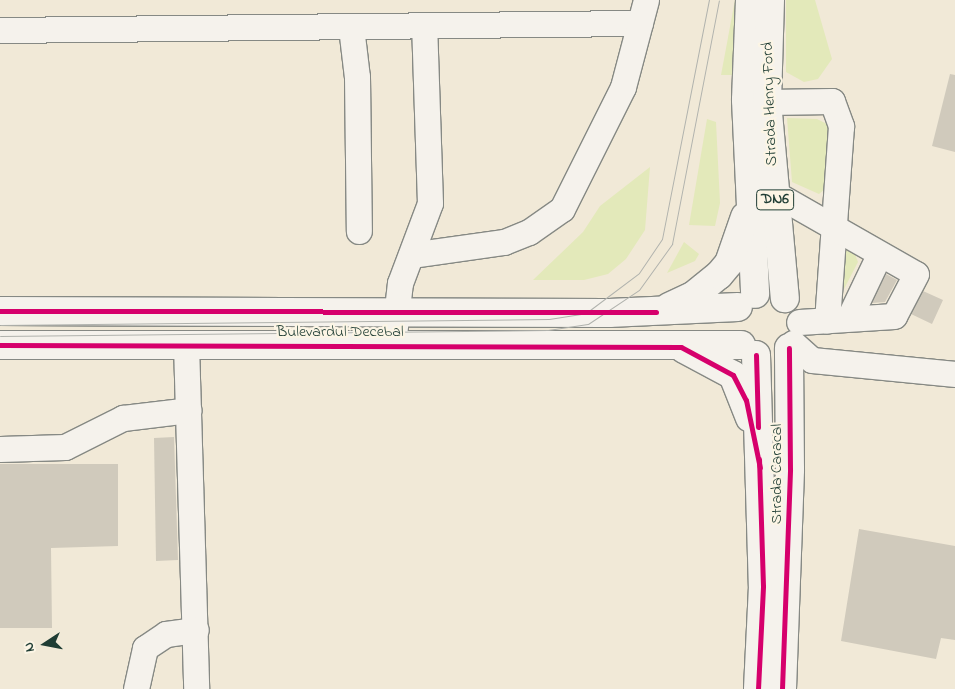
<!DOCTYPE html>
<style>
body{margin:0}
#map{position:relative;width:955px;height:689px;overflow:hidden;background:#f7f3ea;font-family:"Indie Flower",sans-serif}
div>[style]{position:absolute}
.built>*{inset:0;background:#f1e9d7}
.green>*{inset:0;background:#e3e9ba}
.building>*{inset:0;background:#d0cabc}
.roads{filter:drop-shadow(1px 0 #868984) drop-shadow(-1px 0 #868984) drop-shadow(0 1px #868984) drop-shadow(0 -1px #868984)}
.minor>*{height:25px;margin:-12.5px;padding:0 12.5px;transform-origin:12.5px;border-radius:12.5px;background:#f5f2ec}
.major>*{height:28px;margin:-14px;padding:0 14px;transform-origin:14px;border-radius:14px;background:#f5f2ec}
.tram>*{height:1px;margin:-0.5px;padding:0 0.5px;transform-origin:0.5px;border-radius:0.5px;background:#b0b2ad}
.cycleway>*{height:5px;margin:-2.5px;padding:0 2.5px;transform-origin:2.5px;border-radius:2.5px;background:#d6006c}
span{translate:-50% -50%;white-space:nowrap;text-align:center;line-height:1.15;-webkit-text-stroke:4.5px #fcf5e5;paint-order:stroke}
.shield-label span{padding:1px 4px;background:#fcf5e5;border:1px solid;border-radius:4px;-webkit-text-stroke-width:0}
.shield-label{font-size:15px;color:#1f3d34;font-weight:700}
.street-label{font-size:16px;color:#1f3d34}
.north{position:absolute;left:20px;top:619px;width:50px;height:50px;-webkit-text-stroke:4px #fcf5e5;paint-order:stroke;rotate:259deg;font-size:14px;font-weight:700;line-height:20px;text-align:center;color:#1f3d34}
.north::after{content:'';display:block;margin:auto;width:18px;height:22px;background:#1f3d34;clip-path:polygon(50% 0,100% 100%,50% 72%,0 100%)}
</style>
<div id="map">
<div class="built">
<div style="clip-path:polygon(0 0,955px 0,955px 689px,0 689px)"></div>
</div>
<div class="green">
<div style="clip-path:polygon(735px 0,742px 0,736px 75px,721px 75px)"></div>
<div style="clip-path:polygon(786px 0,815px 0,832px 59px,818px 79px,804px 82px,786px 72px)"></div>
<div style="clip-path:polygon(787px 118px,817px 119px,829px 125px,826px 188px,819px 194px,792px 182px)"></div>
<div style="clip-path:polygon(707px 119px,716px 122px,720px 203px,715px 226px,689px 225px)"></div>
<div style="clip-path:polygon(650px 167px,645px 230px,626px 259px,608px 274px,584px 280px,533px 280px,583px 232px,600px 206px)"></div>
<div style="clip-path:polygon(684px 242px,699px 254px,695px 261px,667px 273px)"></div>
<div style="clip-path:polygon(852px 247px,858px 262px,844px 289px,835px 284px,842px 248px)"></div>
</div>
<div class="building">
<div style="clip-path:polygon(950px 74px,955px 75px,955px 152px,932px 146px)"></div>
<div style="clip-path:polygon(886px 274px,897px 280px,885px 302px,872px 303px)"></div>
<div style="clip-path:polygon(923px 291px,943px 300px,932px 324px,911px 314px,907px 323px,906px 323px)"></div>
<div style="clip-path:polygon(174px 437px,178px 560px,156px 561px,154px 438px)"></div>
<div style="clip-path:polygon(0 464px,118px 464px,118px 546px,51px 548px,52px 628px,0 628px)"></div>
<div style="clip-path:polygon(859px 529px,955px 546px,955px 640px,941px 638px,936px 659px,841px 641px)"></div>
</div>
<div class="roads">
<div class="minor">
<div style="left:351px;top:27px;width:50px;rotate:83.2deg"></div>
<div style="left:357px;top:77px;width:154px;rotate:89.3deg"></div>
<div style="left:0;top:30px;width:640px;rotate:-0.63deg"></div>
<div style="left:767px;top:102px;width:65px;rotate:-0.9deg"></div>
<div style="left:832px;top:101px;width:27px;rotate:70deg"></div>
<div style="left:841px;top:126px;width:195px;rotate:94.1deg"></div>
<div style="left:774px;top:193px;width:163px;rotate:29.7deg"></div>
<div style="left:916px;top:274px;width:47px;rotate:117.6deg"></div>
<div style="left:894px;top:316px;width:95px;rotate:176.4deg"></div>
<div style="left:411px;top:255px;width:94px;rotate:-8deg"></div>
<div style="left:504px;top:242px;width:27px;rotate:-22deg"></div>
<div style="left:529px;top:232px;width:40px;rotate:-34.9deg"></div>
<div style="left:562px;top:209px;width:136px;rotate:-63.4deg"></div>
<div style="left:623px;top:87px;width:90px;rotate:-75.2deg"></div>
<div style="left:849px;top:318px;width:70px;rotate:-64.5deg"></div>
<div style="left:793px;top:343px;width:25px;rotate:42deg"></div>
<div style="left:812px;top:360px;width:144px;rotate:5.6deg"></div>
<div style="left:186px;top:344px;width:345px;rotate:88.3deg"></div>
<div style="left:393px;top:344px;width:61px;rotate:-83.5deg"></div>
<div style="left:400px;top:283px;width:85px;rotate:-69.4deg"></div>
<div style="left:430px;top:203px;width:178px;rotate:-91.9deg"></div>
<div style="left:0;top:449px;width:65px;rotate:-1.8deg"></div>
<div style="left:65px;top:447px;width:65px;rotate:-26.6deg"></div>
<div style="left:123px;top:418px;width:66px;rotate:-6.9deg"></div>
<div style="left:136px;top:689px;width:42px;rotate:-77.6deg"></div>
<div style="left:145px;top:648px;width:25px;rotate:-34deg"></div>
<div style="left:166px;top:634px;width:30px;rotate:-8deg"></div>
</div>
<div class="major">
<div style="left:750px;top:0;width:100px;rotate:92.3deg"></div>
<div style="left:746px;top:100px;width:194px;rotate:87.3deg"></div>
<div style="left:770px;top:0;width:102px;rotate:91.7deg"></div>
<div style="left:767px;top:102px;width:197px;rotate:84.8deg"></div>
<div style="left:669px;top:307px;width:26px;rotate:-25deg"></div>
<div style="left:693px;top:296px;width:33px;rotate:-39deg"></div>
<div style="left:719px;top:275px;width:16px;rotate:-50deg"></div>
<div style="left:729px;top:263px;width:49px;rotate:-70.8deg"></div>
<div style="left:0;top:311px;width:609px;rotate:0.19deg"></div>
<div style="left:609px;top:313px;width:129px;rotate:-2.7deg"></div>
<div style="left:0;top:345px;width:741px"></div>
<div style="left:684px;top:349px;width:55px;rotate:28deg"></div>
<div style="left:733px;top:375px;width:46px;rotate:68.4deg"></div>
<div style="left:756px;top:355px;width:231px;rotate:88.3deg"></div>
<div style="left:763px;top:586px;width:103px;rotate:92.8deg"></div>
<div style="left:782px;top:689px;width:220px;rotate:-87.9deg"></div>
<div style="left:790px;top:469px;width:121px;rotate:-90.5deg"></div>
</div>
</div>
<div class="tram">
<div style="left:0;top:325px;width:549px;rotate:-0.63deg"></div>
<div style="left:549px;top:319px;width:37px;rotate:-9deg"></div>
<div style="left:586px;top:313px;width:66px;rotate:-37deg"></div>
<div style="left:639px;top:273px;width:41px;rotate:-55.9deg"></div>
<div style="left:662px;top:239px;width:244px;rotate:-78.9deg"></div>
<div style="left:0;top:336px;width:548px;rotate:-0.63deg"></div>
<div style="left:548px;top:330px;width:40px;rotate:-8.5deg"></div>
<div style="left:588px;top:324px;width:61px;rotate:-33.7deg"></div>
<div style="left:639px;top:290px;width:57px;rotate:-54.3deg"></div>
<div style="left:672px;top:244px;width:248px;rotate:-79.1deg"></div>
</div>
<div class="cycleway">
<div style="left:0;top:311px;width:656px;rotate:0.09deg"></div>
<div style="left:0;top:345px;width:681px;rotate:0.17deg"></div>
<div style="left:681px;top:347px;width:59px;rotate:28.3deg"></div>
<div style="left:733px;top:375px;width:28px;rotate:63deg"></div>
<div style="left:746px;top:400px;width:69px;rotate:78.4deg"></div>
<div style="left:756px;top:355px;width:72px;rotate:88.4deg"></div>
<div style="left:758px;top:689px;width:103px;rotate:-87.2deg"></div>
<div style="left:763px;top:586px;width:127px;rotate:-91.8deg"></div>
<div style="left:782px;top:689px;width:220px;rotate:-87.9deg"></div>
<div style="left:790px;top:469px;width:121px;rotate:-90.5deg"></div>
</div>
<div class="shield-label">
<span style="left:775px;top:200px">DN6</span>
</div>
<div class="street-label">
<span style="left:770px;top:104px;rotate:-92deg">Strada Henry Ford</span>
<span style="left:340px;top:332px">Bulevardul Decebal</span>
<span style="left:777px;top:474px;rotate:-90deg">Strada Caracal</span>
</div>
<div class="north">N</div>
</div>
